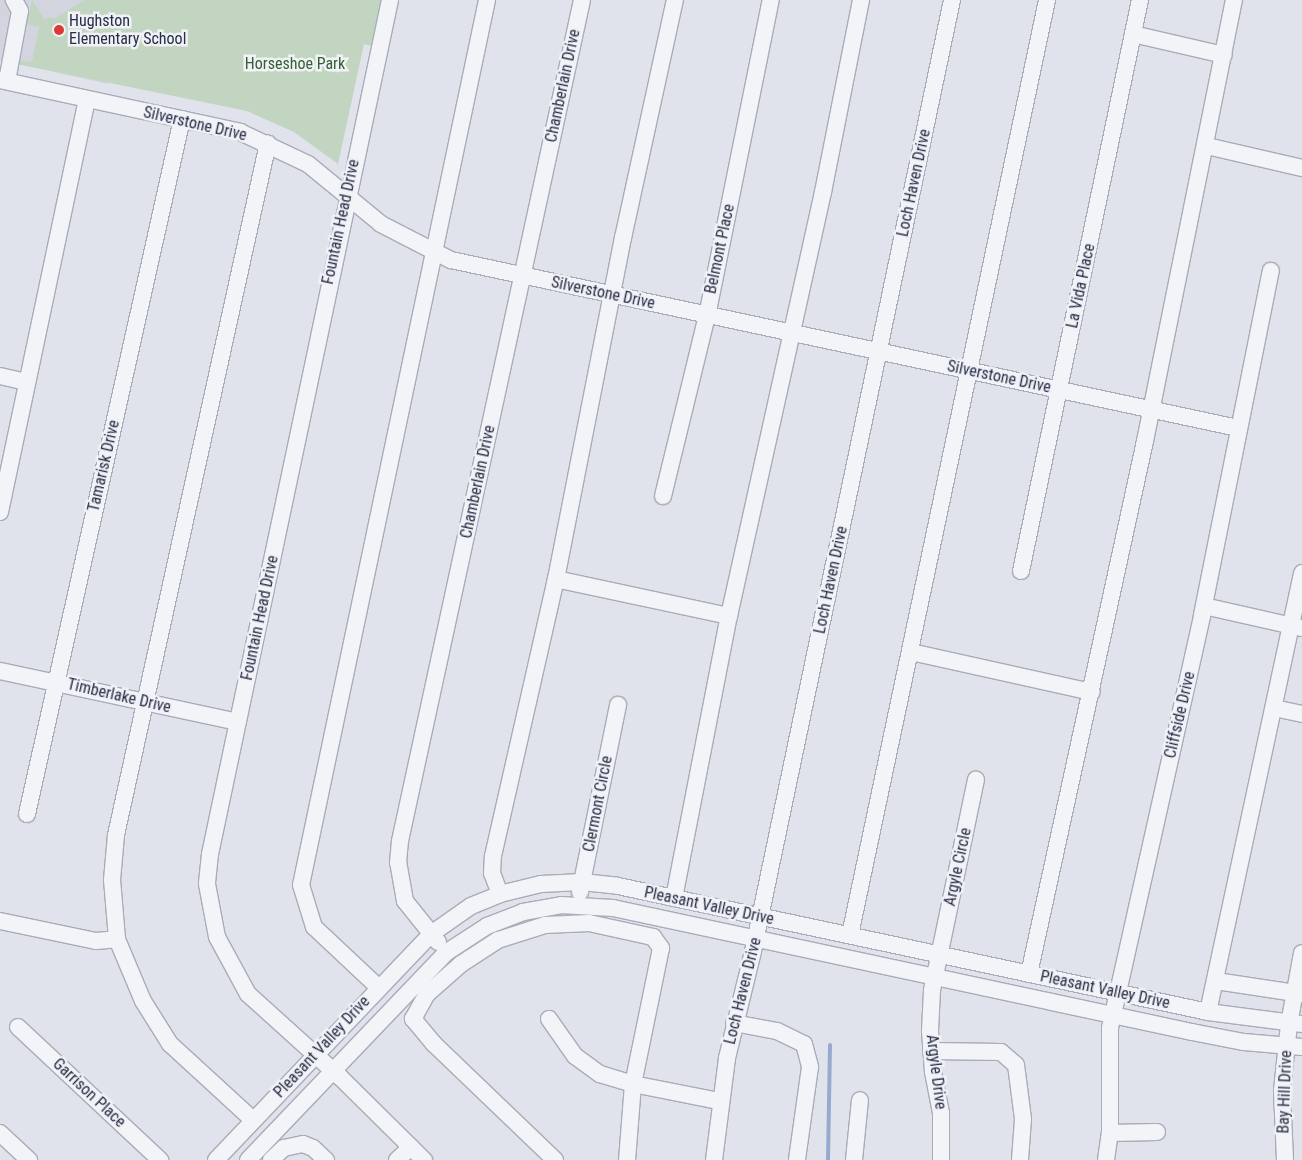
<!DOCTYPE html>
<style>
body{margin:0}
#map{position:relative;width:1302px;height:1160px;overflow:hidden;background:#e0e3eb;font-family:"Roboto Condensed",sans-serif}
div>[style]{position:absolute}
.built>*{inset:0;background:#d2d5e0}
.green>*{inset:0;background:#c2d5c0}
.stream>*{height:4px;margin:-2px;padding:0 2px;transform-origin:2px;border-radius:2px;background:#97aace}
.roads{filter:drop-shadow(1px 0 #a8acb9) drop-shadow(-1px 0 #a8acb9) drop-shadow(0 1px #a8acb9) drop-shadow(0 -1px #a8acb9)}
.minor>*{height:16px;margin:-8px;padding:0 8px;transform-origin:8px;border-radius:8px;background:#f3f4f8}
.dots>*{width:14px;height:14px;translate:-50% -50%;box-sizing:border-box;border:2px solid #f0f2f8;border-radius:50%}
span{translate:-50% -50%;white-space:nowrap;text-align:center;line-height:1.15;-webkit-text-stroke:5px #f0f2f8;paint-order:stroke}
.poi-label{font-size:16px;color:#272d44}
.left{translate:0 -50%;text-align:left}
.park-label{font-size:16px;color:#346132}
.street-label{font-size:16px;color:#272d44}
</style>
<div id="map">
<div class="built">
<div style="clip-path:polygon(0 0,125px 0,108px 84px,0 60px)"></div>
</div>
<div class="green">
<div style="clip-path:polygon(32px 0,45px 20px,49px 17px,54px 19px,84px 0,381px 0,371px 46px,364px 44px,338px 164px,294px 132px,247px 111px,17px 64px,18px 60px,32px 62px,39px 27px,27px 24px)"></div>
</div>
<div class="stream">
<div style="left:828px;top:1160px;width:115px;rotate:-89deg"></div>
</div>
<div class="roads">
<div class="minor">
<div style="left:390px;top:0;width:873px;rotate:101.9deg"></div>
<div style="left:210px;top:854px;width:30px;rotate:96deg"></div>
<div style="left:207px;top:884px;width:54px;rotate:79.3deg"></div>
<div style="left:217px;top:937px;width:65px;rotate:61.5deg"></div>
<div style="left:248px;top:994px;width:125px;rotate:42.1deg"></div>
<div style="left:341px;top:1078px;width:117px;rotate:44.7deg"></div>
<div style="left:1133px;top:34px;width:93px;rotate:13deg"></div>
<div style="left:0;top:80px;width:246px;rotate:12.2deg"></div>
<div style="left:240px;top:132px;width:75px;rotate:25.2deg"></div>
<div style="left:308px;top:164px;width:94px;rotate:39.4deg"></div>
<div style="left:381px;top:224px;width:79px;rotate:27.2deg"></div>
<div style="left:451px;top:260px;width:805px;rotate:12.05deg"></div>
<div style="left:7px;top:81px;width:71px;rotate:-79.5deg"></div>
<div style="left:20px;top:11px;width:13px;rotate:-119deg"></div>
<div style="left:1207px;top:146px;width:98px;rotate:13deg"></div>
<div style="left:0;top:376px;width:28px;rotate:13deg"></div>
<div style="left:663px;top:496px;width:185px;rotate:-76.3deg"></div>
<div style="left:707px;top:316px;width:322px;rotate:-78.6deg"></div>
<div style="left:0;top:512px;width:422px;rotate:-78.1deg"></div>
<div style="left:1021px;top:571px;width:583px;rotate:-78.23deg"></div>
<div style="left:556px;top:579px;width:177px;rotate:12.1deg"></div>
<div style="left:1204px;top:606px;width:100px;rotate:12.7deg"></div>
<div style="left:911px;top:652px;width:185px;rotate:12.5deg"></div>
<div style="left:0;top:671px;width:243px;rotate:12.1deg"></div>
<div style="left:1274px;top:708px;width:29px;rotate:12deg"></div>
<div style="left:27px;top:814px;width:712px;rotate:-77.43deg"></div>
<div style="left:580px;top:892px;width:191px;rotate:-78.5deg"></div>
<div style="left:500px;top:894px;width:22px;rotate:-111deg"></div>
<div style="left:492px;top:873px;width:17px;rotate:-87deg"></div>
<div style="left:493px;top:856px;width:284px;rotate:-77.2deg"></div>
<div style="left:556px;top:579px;width:348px;rotate:-78.9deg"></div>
<div style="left:623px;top:238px;width:244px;rotate:-77.7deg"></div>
<div style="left:674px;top:898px;width:287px;rotate:-79deg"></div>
<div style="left:729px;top:616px;width:434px;rotate:-77.5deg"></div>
<div style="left:823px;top:192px;width:196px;rotate:-78.8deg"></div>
<div style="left:0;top:921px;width:98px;rotate:11.8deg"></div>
<div style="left:96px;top:941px;width:21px;rotate:-5deg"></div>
<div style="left:850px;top:935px;width:956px;rotate:-78.1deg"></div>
<div style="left:438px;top:942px;width:53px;rotate:-128.8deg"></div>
<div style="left:405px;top:901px;width:39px;rotate:-100deg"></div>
<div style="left:398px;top:863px;width:22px;rotate:-85deg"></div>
<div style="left:400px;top:841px;width:860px;rotate:-77.79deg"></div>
<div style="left:1029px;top:974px;width:545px;rotate:-77.72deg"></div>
<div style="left:1145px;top:441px;width:450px;rotate:-78.6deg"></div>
<div style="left:1216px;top:981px;width:87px;rotate:8.6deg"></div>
<div style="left:378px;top:987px;width:88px;rotate:-136.8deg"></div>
<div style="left:314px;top:927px;width:44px;rotate:-107.2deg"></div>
<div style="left:301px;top:885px;width:904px;rotate:-78.13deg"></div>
<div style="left:1208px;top:1012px;width:449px;rotate:-77.9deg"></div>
<div style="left:549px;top:1019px;width:45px;rotate:54.9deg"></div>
<div style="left:575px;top:1056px;width:31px;rotate:36deg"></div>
<div style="left:600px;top:1074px;width:34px;rotate:17deg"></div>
<div style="left:633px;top:1084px;width:88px;rotate:11.2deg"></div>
<div style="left:734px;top:1023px;width:44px;rotate:10.5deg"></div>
<div style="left:777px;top:1031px;width:30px;rotate:26deg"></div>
<div style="left:804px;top:1044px;width:24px;rotate:75deg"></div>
<div style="left:810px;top:1067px;width:94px;rotate:98deg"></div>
<div style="left:18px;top:1027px;width:195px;rotate:43.1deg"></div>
<div style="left:931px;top:1051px;width:70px;rotate:0.8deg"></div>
<div style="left:1001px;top:1052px;width:20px;rotate:41deg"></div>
<div style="left:1016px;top:1065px;width:54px;rotate:82.6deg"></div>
<div style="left:1023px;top:1119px;width:41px;rotate:94.2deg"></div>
<div style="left:253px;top:1120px;width:113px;rotate:-137.5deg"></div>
<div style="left:170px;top:1044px;width:51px;rotate:-122.1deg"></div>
<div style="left:143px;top:1001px;width:67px;rotate:-112.8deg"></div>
<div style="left:117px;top:939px;width:59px;rotate:-94.8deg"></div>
<div style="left:112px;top:880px;width:45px;rotate:-84.9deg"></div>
<div style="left:116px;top:835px;width:708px;rotate:-77.61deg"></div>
<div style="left:0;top:1133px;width:40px;rotate:43deg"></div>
<div style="left:1110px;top:1133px;width:47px;rotate:-1.2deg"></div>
<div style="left:216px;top:1160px;width:312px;rotate:-46.4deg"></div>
<div style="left:431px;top:934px;width:49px;rotate:-35deg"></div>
<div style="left:471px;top:906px;width:31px;rotate:-22deg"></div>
<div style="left:500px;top:894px;width:42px;rotate:-13.7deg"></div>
<div style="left:541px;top:884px;width:41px;rotate:-2.8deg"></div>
<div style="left:582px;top:882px;width:36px;rotate:6deg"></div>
<div style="left:618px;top:886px;width:603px;rotate:12.05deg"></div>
<div style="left:1208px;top:1012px;width:95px;rotate:7.3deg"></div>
<div style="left:248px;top:1160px;width:288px;rotate:-46.3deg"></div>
<div style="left:447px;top:952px;width:48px;rotate:-33deg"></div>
<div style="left:487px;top:926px;width:39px;rotate:-21deg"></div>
<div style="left:523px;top:912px;width:39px;rotate:-10deg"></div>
<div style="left:561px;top:905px;width:52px;rotate:3.3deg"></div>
<div style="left:613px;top:908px;width:592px;rotate:12.09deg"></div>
<div style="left:1192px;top:1032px;width:53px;rotate:10.9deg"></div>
<div style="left:1244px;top:1042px;width:58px;rotate:4.9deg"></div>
<div style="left:271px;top:1160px;width:18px;rotate:-43deg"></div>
<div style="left:284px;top:1148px;width:19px;rotate:-12deg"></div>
<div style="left:303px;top:1144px;width:11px;rotate:22deg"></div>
<div style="left:313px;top:1148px;width:18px;rotate:43deg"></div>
<div style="left:397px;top:1160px;width:19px;rotate:-43deg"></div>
<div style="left:555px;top:1160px;width:168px;rotate:-136.2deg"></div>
<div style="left:434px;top:1044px;width:33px;rotate:-130deg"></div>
<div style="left:413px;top:1019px;width:29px;rotate:-61deg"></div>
<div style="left:427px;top:994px;width:45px;rotate:-41.4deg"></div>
<div style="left:461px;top:964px;width:44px;rotate:-33deg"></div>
<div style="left:498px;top:940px;width:49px;rotate:-17.7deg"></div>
<div style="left:545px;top:925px;width:44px;rotate:-2.6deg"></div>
<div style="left:589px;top:923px;width:66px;rotate:12.3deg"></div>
<div style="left:653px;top:937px;width:14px;rotate:54deg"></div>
<div style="left:661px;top:948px;width:139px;rotate:101.6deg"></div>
<div style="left:633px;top:1084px;width:76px;rotate:94.5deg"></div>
<div style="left:714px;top:1160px;width:103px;rotate:-82.7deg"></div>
<div style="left:727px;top:1058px;width:110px;rotate:-76.3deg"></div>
<div style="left:753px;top:951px;width:972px;rotate:-78.18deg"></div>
<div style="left:854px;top:1160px;width:60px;rotate:-84.3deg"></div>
<div style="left:941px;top:1160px;width:47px;rotate:-90deg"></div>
<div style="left:941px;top:1113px;width:42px;rotate:-101deg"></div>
<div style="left:933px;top:1072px;width:41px;rotate:-94.2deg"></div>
<div style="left:930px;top:1031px;width:41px;rotate:-87.2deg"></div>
<div style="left:932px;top:990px;width:215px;rotate:-78.2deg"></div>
<div style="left:1106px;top:1160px;width:27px;rotate:-82deg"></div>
<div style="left:1110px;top:1133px;width:105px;rotate:-90deg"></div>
<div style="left:1110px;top:1028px;width:423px;rotate:-77.4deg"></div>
<div style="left:1202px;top:615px;width:351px;rotate:-78.7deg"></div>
<div style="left:1285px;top:1160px;width:70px;rotate:-92.5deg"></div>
<div style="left:1282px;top:1090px;width:66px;rotate:-83.9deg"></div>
<div style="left:1289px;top:1024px;width:72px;rotate:-79.6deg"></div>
</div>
</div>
<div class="dots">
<div style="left:59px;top:30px;background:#dd3838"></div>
</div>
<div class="poi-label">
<span class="left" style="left:69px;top:30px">Hughston<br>Elementary School</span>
</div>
<div class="park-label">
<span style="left:295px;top:64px">Horseshoe Park</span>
</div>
<div class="street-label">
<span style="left:563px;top:86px;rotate:-78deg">Chamberlain Drive</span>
<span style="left:195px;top:124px;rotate:13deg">Silverstone Drive</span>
<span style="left:914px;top:183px;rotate:-78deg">Loch Haven Drive</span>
<span style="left:341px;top:222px;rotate:-78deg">Fountain Head Drive</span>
<span style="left:720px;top:249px;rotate:-78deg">Belmont Place</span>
<span style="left:1081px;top:286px;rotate:-78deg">La Vida Place</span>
<span style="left:603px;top:293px;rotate:12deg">Silverstone Drive</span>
<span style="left:999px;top:377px;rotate:12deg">Silverstone Drive</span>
<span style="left:104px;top:466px;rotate:-77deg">Tamarisk Drive</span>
<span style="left:478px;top:482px;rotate:-78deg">Chamberlain Drive</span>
<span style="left:831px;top:580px;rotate:-78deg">Loch Haven Drive</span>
<span style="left:260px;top:618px;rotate:-78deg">Fountain Head Drive</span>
<span style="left:119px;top:696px;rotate:13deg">Timberlake Drive</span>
<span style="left:1180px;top:715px;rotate:-77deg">Cliffside Drive</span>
<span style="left:598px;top:804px;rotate:-79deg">Clermont Circle</span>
<span style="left:958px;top:867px;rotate:-78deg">Argyle Circle</span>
<span style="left:709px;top:906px;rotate:12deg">Pleasant Valley Drive</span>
<span style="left:1105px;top:990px;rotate:12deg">Pleasant Valley Drive</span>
<span style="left:743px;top:991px;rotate:-76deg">Loch Haven Drive</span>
<span style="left:322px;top:1047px;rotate:-47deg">Pleasant Valley Drive</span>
<span style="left:936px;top:1072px;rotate:83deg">Argyle Drive</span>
<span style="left:1285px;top:1092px;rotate:-88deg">Bay Hill Drive</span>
<span style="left:89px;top:1093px;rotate:43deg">Garrison Place</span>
</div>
</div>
